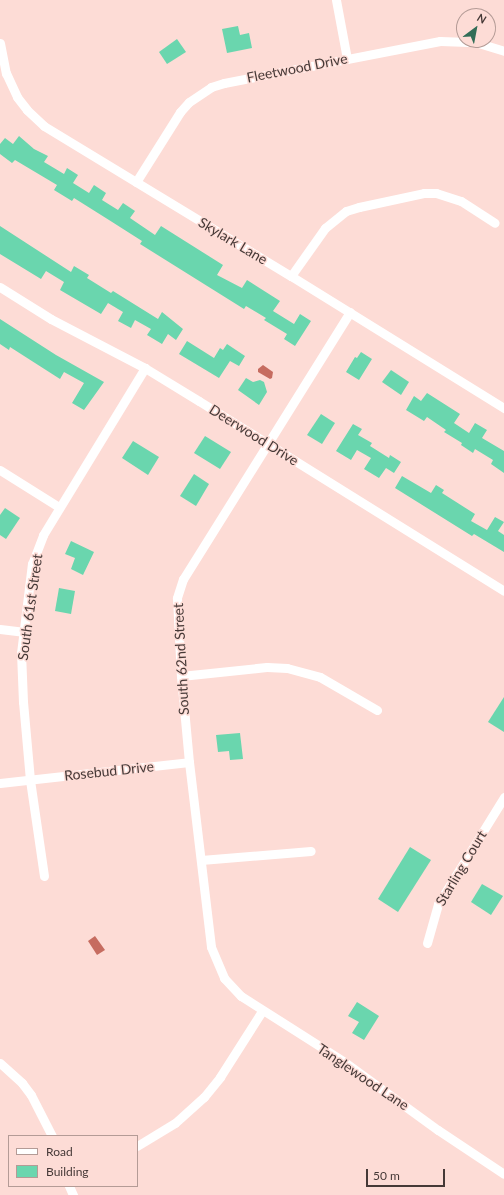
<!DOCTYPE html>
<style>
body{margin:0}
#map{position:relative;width:504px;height:1195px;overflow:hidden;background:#fddcd6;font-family:Lato,sans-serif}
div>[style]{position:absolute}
.water>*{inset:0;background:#c66c60}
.building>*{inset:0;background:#6ad6ae}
.minor>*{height:9px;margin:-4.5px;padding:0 4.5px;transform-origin:4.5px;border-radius:4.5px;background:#fff}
span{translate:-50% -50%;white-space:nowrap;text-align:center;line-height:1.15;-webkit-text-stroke:3px #fddcd6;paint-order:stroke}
.street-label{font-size:14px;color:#463937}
.legend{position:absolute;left:8px;top:1135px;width:130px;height:52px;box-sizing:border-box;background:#fddcd6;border:1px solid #b49b96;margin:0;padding:5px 7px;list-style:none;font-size:12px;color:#463937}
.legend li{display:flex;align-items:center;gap:8px;height:20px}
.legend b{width:20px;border:1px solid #b49b96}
.north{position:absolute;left:456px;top:8px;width:40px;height:40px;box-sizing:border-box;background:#fddcd6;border:1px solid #b49b96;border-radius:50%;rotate:32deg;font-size:11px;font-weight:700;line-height:16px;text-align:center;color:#463937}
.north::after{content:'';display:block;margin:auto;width:14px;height:18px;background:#326d57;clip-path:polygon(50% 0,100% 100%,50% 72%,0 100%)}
.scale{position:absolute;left:366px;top:1169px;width:79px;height:18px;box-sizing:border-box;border:2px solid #463937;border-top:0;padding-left:5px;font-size:12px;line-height:14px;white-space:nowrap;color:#463937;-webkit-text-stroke:3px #fddcd6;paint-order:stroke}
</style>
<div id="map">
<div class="water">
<div style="clip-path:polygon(263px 365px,273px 372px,272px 378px,270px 379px,258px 372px,258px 369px)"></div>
<div style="clip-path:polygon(95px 936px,105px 950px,97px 955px,88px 941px)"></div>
</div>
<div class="building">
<div style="clip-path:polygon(238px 26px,240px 35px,249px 33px,252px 48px,227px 53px,222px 29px)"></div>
<div style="clip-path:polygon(177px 39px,186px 52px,167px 64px,159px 52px)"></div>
<div style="clip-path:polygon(19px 136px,34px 149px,48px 156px,44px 162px,64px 174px,67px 168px,78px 175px,73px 183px,89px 193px,94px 185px,106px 193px,102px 200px,118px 210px,123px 203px,135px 211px,130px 218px,155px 235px,161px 226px,223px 265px,217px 275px,242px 288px,247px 280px,280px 301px,273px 311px,294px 324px,300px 314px,311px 321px,295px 346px,284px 339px,287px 334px,264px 320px,266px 318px,246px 306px,244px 309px,140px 244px,142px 241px,109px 220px,74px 198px,72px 201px,54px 190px,57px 185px,15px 160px,12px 163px,0 154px,0 144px,5px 138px,13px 144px)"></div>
<div style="clip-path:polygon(0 226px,71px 272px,74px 266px,89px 275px,87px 278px,111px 293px,113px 291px,158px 319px,162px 312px,183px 329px,176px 340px,168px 334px,162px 344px,147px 335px,151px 329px,135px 320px,131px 328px,118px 321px,123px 312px,108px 303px,101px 314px,60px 290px,64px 282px,46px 271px,41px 279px,0 254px)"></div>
<div style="clip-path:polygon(0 319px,56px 355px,104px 382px,84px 410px,72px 403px,84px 383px,64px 372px,60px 379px,10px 347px,9px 350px,0 344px)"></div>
<div style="clip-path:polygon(187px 341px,214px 358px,220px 348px,223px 350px,227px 344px,245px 356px,239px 366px,230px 361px,219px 378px,179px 354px)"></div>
<div style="clip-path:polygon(361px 352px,372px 359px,359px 380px,346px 372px,355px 357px,357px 358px)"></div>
<div style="clip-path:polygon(391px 370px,409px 382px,401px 395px,382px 382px)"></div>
<div style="clip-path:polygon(246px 378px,253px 382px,260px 380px,264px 382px,267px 392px,259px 405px,238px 390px)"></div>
<div style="clip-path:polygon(427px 393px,460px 414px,454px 423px,469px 433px,475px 423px,487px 430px,482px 438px,504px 451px,504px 473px,491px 464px,493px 460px,475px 449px,473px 453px,461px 445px,462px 443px,444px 432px,446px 430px,427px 417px,424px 421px,406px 410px,414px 396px,421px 401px)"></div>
<div style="clip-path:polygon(321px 414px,335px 423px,322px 444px,307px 435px)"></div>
<div style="clip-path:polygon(353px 424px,362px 429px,358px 435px,372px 443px,370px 446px,389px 458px,390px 455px,401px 462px,394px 473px,386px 468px,379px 478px,364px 469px,371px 458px,357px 450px,351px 460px,336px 451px)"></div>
<div style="clip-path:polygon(205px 436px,231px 452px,220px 469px,194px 453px)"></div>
<div style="clip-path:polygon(133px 441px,159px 457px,148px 475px,122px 458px)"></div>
<div style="clip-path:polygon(194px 474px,209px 484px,196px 506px,180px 496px)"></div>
<div style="clip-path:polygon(402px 476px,431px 493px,436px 485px,444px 490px,442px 493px,475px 514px,471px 521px,487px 530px,495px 517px,504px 522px,498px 531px,504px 535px,504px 552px,474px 534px,472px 536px,395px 488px)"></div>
<div style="clip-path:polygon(5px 508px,20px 518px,6px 539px,0 535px,0 515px)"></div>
<div style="clip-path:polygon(71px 541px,94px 552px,83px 575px,71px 569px,75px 558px,65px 554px)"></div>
<div style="clip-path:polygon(59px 588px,75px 591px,71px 614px,55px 611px)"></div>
<div style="clip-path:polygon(504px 697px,504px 732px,488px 722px)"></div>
<div style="clip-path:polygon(240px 733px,243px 759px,230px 760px,229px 751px,218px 752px,216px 735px)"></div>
<div style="clip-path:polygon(410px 847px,431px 860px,398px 912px,378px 899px)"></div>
<div style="clip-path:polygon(482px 884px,503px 896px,491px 915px,471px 902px)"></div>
<div style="clip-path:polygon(357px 1002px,379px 1016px,364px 1040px,352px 1033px,359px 1022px,348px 1016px)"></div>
</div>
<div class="minor">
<div style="left:336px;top:0;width:60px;rotate:79.4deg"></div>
<div style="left:0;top:43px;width:31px;rotate:79deg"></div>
<div style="left:6px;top:73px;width:26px;rotate:65deg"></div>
<div style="left:17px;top:97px;width:16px;rotate:52deg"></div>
<div style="left:27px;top:110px;width:23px;rotate:43deg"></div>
<div style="left:44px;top:126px;width:289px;rotate:31.3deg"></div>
<div style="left:291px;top:276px;width:251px;rotate:31.8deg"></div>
<div style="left:136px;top:182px;width:83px;rotate:-57.8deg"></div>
<div style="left:180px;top:112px;width:13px;rotate:-48deg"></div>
<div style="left:189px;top:102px;width:27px;rotate:-34deg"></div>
<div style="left:211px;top:87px;width:14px;rotate:-17deg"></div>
<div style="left:224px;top:83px;width:220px;rotate:-11deg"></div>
<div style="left:440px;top:41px;width:35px;rotate:2deg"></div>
<div style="left:475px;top:42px;width:30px;rotate:17deg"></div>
<div style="left:291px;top:276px;width:59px;rotate:-54.7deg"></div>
<div style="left:325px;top:228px;width:27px;rotate:-39deg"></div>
<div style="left:346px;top:211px;width:14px;rotate:-17deg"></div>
<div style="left:359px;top:207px;width:66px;rotate:-12.2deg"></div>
<div style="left:424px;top:193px;width:12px"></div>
<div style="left:436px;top:193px;width:26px;rotate:18deg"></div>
<div style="left:461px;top:201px;width:40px;rotate:32.9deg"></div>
<div style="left:0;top:287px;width:60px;rotate:32.1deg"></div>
<div style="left:51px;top:319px;width:106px;rotate:27.5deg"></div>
<div style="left:145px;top:368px;width:63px;rotate:31.4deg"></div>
<div style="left:199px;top:401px;width:359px;rotate:31.9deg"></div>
<div style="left:350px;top:312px;width:315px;rotate:122deg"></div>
<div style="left:183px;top:579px;width:20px;rotate:108deg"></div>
<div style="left:177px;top:598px;width:78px;rotate:87.1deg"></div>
<div style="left:181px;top:676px;width:86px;rotate:84.7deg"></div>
<div style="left:189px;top:762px;width:186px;rotate:83.2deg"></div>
<div style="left:211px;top:947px;width:34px;rotate:67deg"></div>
<div style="left:224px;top:978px;width:25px;rotate:47deg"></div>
<div style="left:241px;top:996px;width:121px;rotate:32.5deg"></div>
<div style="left:343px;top:1061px;width:117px;rotate:36deg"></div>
<div style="left:438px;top:1130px;width:79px;rotate:33.7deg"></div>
<div style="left:0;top:470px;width:70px;rotate:32.1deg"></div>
<div style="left:0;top:629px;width:23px;rotate:7deg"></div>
<div style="left:181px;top:676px;width:86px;rotate:-6deg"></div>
<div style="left:267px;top:667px;width:20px;rotate:3deg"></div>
<div style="left:287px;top:668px;width:34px;rotate:15deg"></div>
<div style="left:320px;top:677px;width:66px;rotate:30.1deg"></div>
<div style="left:0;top:783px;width:190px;rotate:-6.3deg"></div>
<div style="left:201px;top:860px;width:110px;rotate:-4.7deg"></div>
<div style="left:44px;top:876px;width:97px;rotate:-98.3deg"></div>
<div style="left:30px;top:780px;width:78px;rotate:-95.1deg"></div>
<div style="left:23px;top:702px;width:49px;rotate:-92.3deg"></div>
<div style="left:21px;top:653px;width:90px;rotate:-83deg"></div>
<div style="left:32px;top:564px;width:31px;rotate:-69deg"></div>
<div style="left:43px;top:535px;width:196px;rotate:-58.6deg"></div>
<div style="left:427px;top:943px;width:41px;rotate:-74.2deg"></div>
<div style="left:438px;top:904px;width:126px;rotate:-58.3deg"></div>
<div style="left:0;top:1063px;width:30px;rotate:42deg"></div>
<div style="left:22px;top:1083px;width:15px;rotate:53deg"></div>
<div style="left:31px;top:1095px;width:46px;rotate:62.9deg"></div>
<div style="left:137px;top:1146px;width:44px;rotate:-31.2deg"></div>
<div style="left:175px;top:1123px;width:39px;rotate:-42deg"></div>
<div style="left:204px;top:1097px;width:26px;rotate:-51deg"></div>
<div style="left:220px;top:1077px;width:78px;rotate:-57.5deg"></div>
<div style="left:69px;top:1186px;width:10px;rotate:66deg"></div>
</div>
<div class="street-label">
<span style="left:297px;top:68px;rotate:-11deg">Fleetwood Drive</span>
<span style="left:233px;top:241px;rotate:31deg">Skylark Lane</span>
<span style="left:254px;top:435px;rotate:32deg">Deerwood Drive</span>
<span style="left:30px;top:607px;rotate:-82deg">South 61st Street</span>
<span style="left:181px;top:659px;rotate:-93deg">South 62nd Street</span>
<span style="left:109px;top:771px;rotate:-6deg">Rosebud Drive</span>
<span style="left:461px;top:868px;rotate:-59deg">Starling Court</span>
<span style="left:363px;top:1077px;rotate:34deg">Tanglewood Lane</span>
</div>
<ul class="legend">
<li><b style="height:5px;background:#fff"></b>Road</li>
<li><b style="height:11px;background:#6ad6ae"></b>Building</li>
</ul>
<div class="north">N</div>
<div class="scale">50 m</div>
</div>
